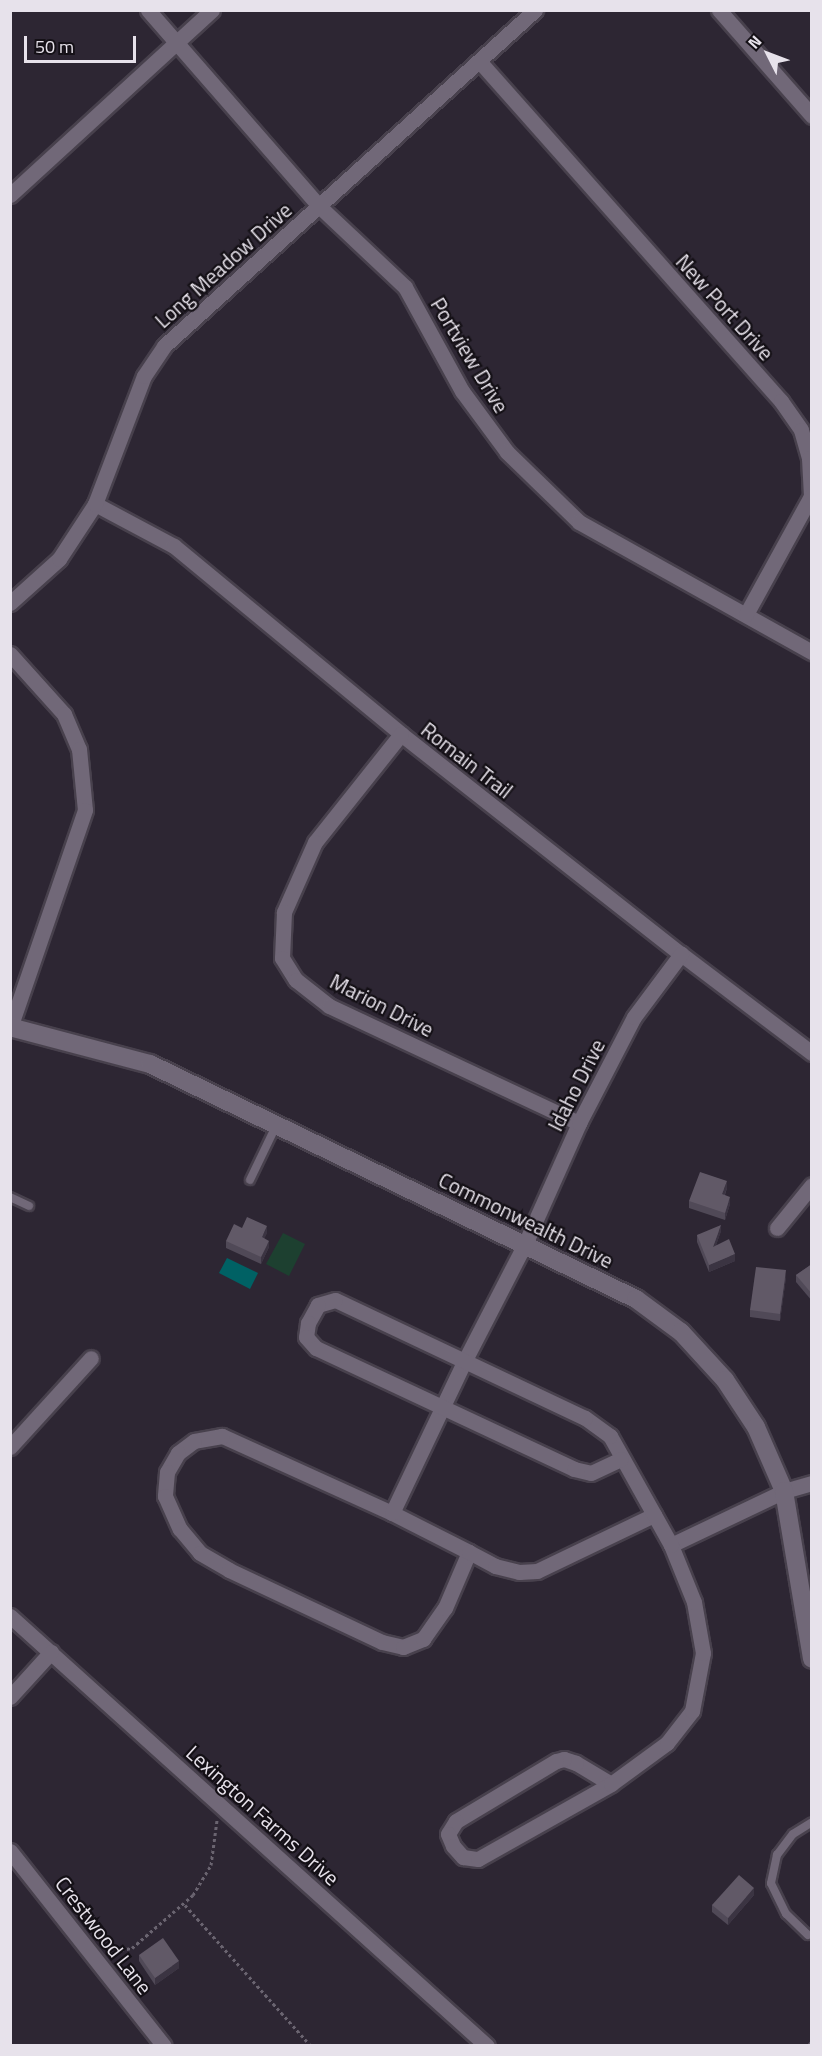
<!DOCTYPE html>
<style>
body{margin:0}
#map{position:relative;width:822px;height:2056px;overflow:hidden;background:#2d2633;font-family:"Titillium Web",sans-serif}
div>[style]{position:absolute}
.green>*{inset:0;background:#1d4030}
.water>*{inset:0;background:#006164}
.path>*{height:3px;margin-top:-1.5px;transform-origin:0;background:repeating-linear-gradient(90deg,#6a6470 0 3px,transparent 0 6px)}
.roads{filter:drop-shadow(2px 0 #48414d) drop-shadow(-2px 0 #48414d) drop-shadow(0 2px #48414d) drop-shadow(0 -2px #48414d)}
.service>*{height:8px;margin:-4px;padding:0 4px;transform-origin:4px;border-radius:4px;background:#716878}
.minor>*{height:15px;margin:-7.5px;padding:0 7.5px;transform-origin:7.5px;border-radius:7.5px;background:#716878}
.tertiary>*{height:18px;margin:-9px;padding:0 9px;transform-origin:9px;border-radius:9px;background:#716878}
.wall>*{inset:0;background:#504957}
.shaded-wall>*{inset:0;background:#3b3442}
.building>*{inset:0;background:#615967}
span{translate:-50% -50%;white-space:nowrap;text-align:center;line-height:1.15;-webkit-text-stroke:4.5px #141016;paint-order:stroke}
.street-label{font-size:21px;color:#e7e2eb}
.frame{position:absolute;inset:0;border:12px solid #e7e2eb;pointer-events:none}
.north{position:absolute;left:738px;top:24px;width:60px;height:60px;-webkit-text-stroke:4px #141016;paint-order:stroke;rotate:312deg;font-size:16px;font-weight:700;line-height:24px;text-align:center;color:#e7e2eb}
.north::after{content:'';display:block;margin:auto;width:21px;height:27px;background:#e7e2eb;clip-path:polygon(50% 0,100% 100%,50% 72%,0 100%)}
.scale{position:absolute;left:24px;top:36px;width:112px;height:27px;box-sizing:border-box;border:3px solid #e7e2eb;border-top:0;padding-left:8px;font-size:18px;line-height:21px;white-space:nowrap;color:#e7e2eb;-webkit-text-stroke:4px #141016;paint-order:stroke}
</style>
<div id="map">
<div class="green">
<div style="clip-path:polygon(283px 1233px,305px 1244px,289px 1276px,266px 1264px)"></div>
</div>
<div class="water">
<div style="clip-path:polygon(227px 1258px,258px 1273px,250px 1289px,219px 1273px)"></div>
</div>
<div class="path">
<div style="left:185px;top:1905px;width:189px;rotate:48.2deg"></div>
<div style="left:109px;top:1952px;width:23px;rotate:-10deg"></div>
<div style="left:132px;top:1948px;width:81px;rotate:-41deg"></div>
<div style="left:193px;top:1895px;width:35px;rotate:-59deg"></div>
<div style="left:211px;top:1865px;width:45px;rotate:-82.4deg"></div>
</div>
<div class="roads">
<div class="service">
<div style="left:250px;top:1180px;width:60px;rotate:-64.3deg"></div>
<div style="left:10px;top:1197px;width:21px;rotate:25deg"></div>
<div style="left:808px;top:1935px;width:30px;rotate:-136deg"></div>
<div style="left:786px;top:1914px;width:34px;rotate:-116deg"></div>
<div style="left:771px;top:1883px;width:29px;rotate:-78deg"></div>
<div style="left:777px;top:1855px;width:26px;rotate:-53deg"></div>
<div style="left:793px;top:1834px;width:22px;rotate:-32deg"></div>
</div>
<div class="minor">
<div style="left:148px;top:10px;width:260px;rotate:48.9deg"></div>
<div style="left:319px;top:206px;width:118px;rotate:43.3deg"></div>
<div style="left:405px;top:287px;width:119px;rotate:61.3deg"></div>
<div style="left:462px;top:391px;width:76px;rotate:53.6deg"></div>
<div style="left:507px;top:452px;width:100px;rotate:44.2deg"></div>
<div style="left:579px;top:522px;width:267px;rotate:29.2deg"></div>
<div style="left:719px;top:10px;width:141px;rotate:48.7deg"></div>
<div style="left:480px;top:62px;width:453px;rotate:48.4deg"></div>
<div style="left:781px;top:401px;width:35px;rotate:55deg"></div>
<div style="left:801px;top:430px;width:29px;rotate:74deg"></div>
<div style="left:809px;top:458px;width:38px;rotate:87deg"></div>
<div style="left:811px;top:496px;width:135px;rotate:118.8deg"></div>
<div style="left:10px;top:195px;width:274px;rotate:-42.5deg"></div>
<div style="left:95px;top:504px;width:89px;rotate:28deg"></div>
<div style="left:174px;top:546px;width:295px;rotate:39.6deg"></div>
<div style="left:401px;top:734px;width:356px;rotate:38.2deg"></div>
<div style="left:681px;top:954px;width:164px;rotate:37.1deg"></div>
<div style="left:10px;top:603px;width:66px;rotate:-41.9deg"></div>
<div style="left:59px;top:559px;width:66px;rotate:-56.8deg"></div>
<div style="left:95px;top:504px;width:137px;rotate:-69.1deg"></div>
<div style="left:144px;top:376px;width:36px;rotate:-56deg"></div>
<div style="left:164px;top:346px;width:501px;rotate:-42.17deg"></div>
<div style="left:10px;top:654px;width:81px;rotate:48deg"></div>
<div style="left:64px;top:714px;width:38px;rotate:67deg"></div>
<div style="left:79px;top:749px;width:61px;rotate:84.4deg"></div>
<div style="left:85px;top:810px;width:231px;rotate:109deg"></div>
<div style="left:401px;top:734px;width:138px;rotate:128.5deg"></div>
<div style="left:315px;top:842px;width:77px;rotate:113.9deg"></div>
<div style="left:284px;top:912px;width:46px;rotate:92.5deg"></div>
<div style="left:282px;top:958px;width:26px;rotate:58deg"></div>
<div style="left:296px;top:980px;width:42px;rotate:38.2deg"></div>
<div style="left:329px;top:1006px;width:276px;rotate:25.1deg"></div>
<div style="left:777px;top:1228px;width:55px;rotate:-50.9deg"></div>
<div style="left:10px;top:1447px;width:120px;rotate:-47.7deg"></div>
<div style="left:392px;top:1513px;width:187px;rotate:-155.6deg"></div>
<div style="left:222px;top:1436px;width:28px;rotate:170deg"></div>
<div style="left:194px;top:1441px;width:20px;rotate:143deg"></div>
<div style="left:178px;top:1453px;width:22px;rotate:120deg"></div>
<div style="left:167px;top:1472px;width:24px;rotate:95deg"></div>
<div style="left:165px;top:1496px;width:36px;rotate:66deg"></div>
<div style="left:180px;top:1529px;width:31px;rotate:50deg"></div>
<div style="left:200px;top:1553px;width:34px;rotate:30deg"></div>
<div style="left:229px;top:1570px;width:169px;rotate:25.2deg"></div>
<div style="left:382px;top:1642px;width:22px;rotate:13deg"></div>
<div style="left:403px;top:1647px;width:22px;rotate:-22deg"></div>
<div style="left:423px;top:1639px;width:38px;rotate:-55deg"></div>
<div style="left:445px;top:1608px;width:61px;rotate:-66.8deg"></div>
<div style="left:469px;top:1552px;width:86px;rotate:-153.1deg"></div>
<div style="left:392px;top:1513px;width:170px;rotate:-64.5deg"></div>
<div style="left:465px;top:1360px;width:131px;rotate:-62.7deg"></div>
<div style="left:525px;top:1244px;width:133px;rotate:-65.9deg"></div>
<div style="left:579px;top:1123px;width:119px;rotate:-62.6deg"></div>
<div style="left:634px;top:1017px;width:79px;rotate:-53.3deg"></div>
<div style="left:671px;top:1545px;width:125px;rotate:-25.5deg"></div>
<div style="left:784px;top:1491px;width:29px;rotate:-16deg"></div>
<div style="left:469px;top:1552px;width:30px;rotate:28deg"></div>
<div style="left:495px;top:1566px;width:25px;rotate:14deg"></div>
<div style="left:519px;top:1572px;width:18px;rotate:-3deg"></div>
<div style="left:537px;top:1571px;width:130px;rotate:-25.6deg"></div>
<div style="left:10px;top:1616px;width:642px;rotate:42.03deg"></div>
<div style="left:10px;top:1697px;width:61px;rotate:-47.7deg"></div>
<div style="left:611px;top:1784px;width:41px;rotate:-149deg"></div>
<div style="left:576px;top:1763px;width:13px;rotate:-162deg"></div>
<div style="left:564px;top:1759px;width:8px;rotate:166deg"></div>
<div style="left:556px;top:1761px;width:117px;rotate:149deg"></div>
<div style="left:456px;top:1821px;width:15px;rotate:122deg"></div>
<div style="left:448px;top:1834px;width:13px;rotate:67deg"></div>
<div style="left:453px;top:1846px;width:15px;rotate:48deg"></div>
<div style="left:463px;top:1857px;width:15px;rotate:8deg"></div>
<div style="left:478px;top:1859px;width:153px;rotate:-29.4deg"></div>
<div style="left:611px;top:1784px;width:69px;rotate:-36.2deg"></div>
<div style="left:667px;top:1743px;width:41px;rotate:-52deg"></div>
<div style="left:692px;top:1711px;width:59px;rotate:-79.3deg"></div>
<div style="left:703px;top:1653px;width:52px;rotate:-100deg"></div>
<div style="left:694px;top:1602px;width:61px;rotate:-112deg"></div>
<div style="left:671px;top:1545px;width:125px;rotate:-119.2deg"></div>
<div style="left:610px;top:1436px;width:31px;rotate:-144deg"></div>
<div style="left:585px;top:1418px;width:276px;rotate:-154.7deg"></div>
<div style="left:335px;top:1300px;width:18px;rotate:164deg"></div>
<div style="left:318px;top:1305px;width:21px;rotate:119deg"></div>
<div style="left:308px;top:1323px;width:14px;rotate:98deg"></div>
<div style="left:306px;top:1337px;width:15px;rotate:48deg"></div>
<div style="left:316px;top:1348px;width:285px;rotate:25.1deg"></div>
<div style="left:574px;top:1469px;width:17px;rotate:13deg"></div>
<div style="left:591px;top:1473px;width:33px;rotate:-25deg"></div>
<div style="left:10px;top:1851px;width:248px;rotate:51.7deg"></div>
</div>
<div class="tertiary">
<div style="left:10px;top:1027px;width:145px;rotate:14.8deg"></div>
<div style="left:150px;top:1064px;width:540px;rotate:25.81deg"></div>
<div style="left:636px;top:1299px;width:56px;rotate:36.3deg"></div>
<div style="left:681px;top:1332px;width:65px;rotate:47.5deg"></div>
<div style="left:725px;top:1380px;width:56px;rotate:56.6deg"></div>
<div style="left:756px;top:1427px;width:70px;rotate:66.4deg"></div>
<div style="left:784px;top:1491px;width:170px;rotate:80.5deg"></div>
</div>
</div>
<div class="wall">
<div style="clip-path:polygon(727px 1188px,725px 1195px,730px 1204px,725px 1220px,689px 1208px,689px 1201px)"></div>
<div style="clip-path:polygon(721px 1231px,716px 1245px,735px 1261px,709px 1272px,697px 1242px,697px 1235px)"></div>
<div style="clip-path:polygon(267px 1233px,264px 1238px,269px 1247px,261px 1264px,226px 1248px,226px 1241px)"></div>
<div style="clip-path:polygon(812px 1264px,812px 1301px,796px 1282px,796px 1275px)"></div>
<div style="clip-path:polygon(786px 1277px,780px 1321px,750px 1317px,750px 1310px)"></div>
<div style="clip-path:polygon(754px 1895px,728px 1925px,712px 1912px,712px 1905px)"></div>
<div style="clip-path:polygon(139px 1955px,179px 1968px,155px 1985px,139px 1961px)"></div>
</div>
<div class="shaded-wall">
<div style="clip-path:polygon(727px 1181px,727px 1188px,722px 1201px,722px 1194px)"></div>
<div style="clip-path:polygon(730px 1197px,730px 1204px,725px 1220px,725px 1213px)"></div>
<div style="clip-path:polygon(721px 1225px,721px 1231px,713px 1254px,713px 1247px)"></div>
<div style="clip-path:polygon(267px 1226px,267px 1233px,262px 1244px,262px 1237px)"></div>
<div style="clip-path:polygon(269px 1241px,269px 1247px,261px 1264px,261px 1257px)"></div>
<div style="clip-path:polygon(735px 1254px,735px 1261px,709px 1272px,709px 1265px)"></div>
<div style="clip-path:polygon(786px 1270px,786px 1277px,780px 1321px,780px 1314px)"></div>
<div style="clip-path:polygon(754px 1888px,754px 1895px,728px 1925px,728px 1918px)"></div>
<div style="clip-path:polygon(179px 1961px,179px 1968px,155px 1985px,155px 1978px)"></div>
</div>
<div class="building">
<div style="clip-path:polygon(700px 1172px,727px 1181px,722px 1194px,730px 1197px,725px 1213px,689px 1201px)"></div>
<div style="clip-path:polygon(247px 1217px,267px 1226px,262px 1237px,269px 1241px,261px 1257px,226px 1241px,234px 1224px,242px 1228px)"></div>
<div style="clip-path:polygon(721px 1225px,713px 1247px,729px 1239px,735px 1254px,709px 1265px,697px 1235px)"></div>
<div style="clip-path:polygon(812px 1264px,812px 1294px,796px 1275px)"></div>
<div style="clip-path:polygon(756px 1267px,786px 1270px,780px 1314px,750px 1310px)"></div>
<div style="clip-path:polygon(739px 1875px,754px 1888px,728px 1918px,712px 1905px)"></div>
<div style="clip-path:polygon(163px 1938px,179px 1961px,155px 1978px,139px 1955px)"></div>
<div style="clip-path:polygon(812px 2039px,812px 2046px,807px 2046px,808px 2044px)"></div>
</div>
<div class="street-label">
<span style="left:223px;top:265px;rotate:-42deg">Long Meadow Drive</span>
<span style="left:725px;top:307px;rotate:48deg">New Port Drive</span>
<span style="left:470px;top:355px;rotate:59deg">Portview Drive</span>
<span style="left:467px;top:760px;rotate:38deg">Romain Trail</span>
<span style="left:382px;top:1005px;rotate:27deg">Marion Drive</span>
<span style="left:576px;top:1085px;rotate:-63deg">Idaho Drive</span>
<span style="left:526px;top:1220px;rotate:26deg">Commonwealth Drive</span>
<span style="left:263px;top:1815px;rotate:42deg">Lexington Farms Drive</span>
<span style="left:104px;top:1935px;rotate:52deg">Crestwood Lane</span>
</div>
<div class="frame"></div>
<div class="north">N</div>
<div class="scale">50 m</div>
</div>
